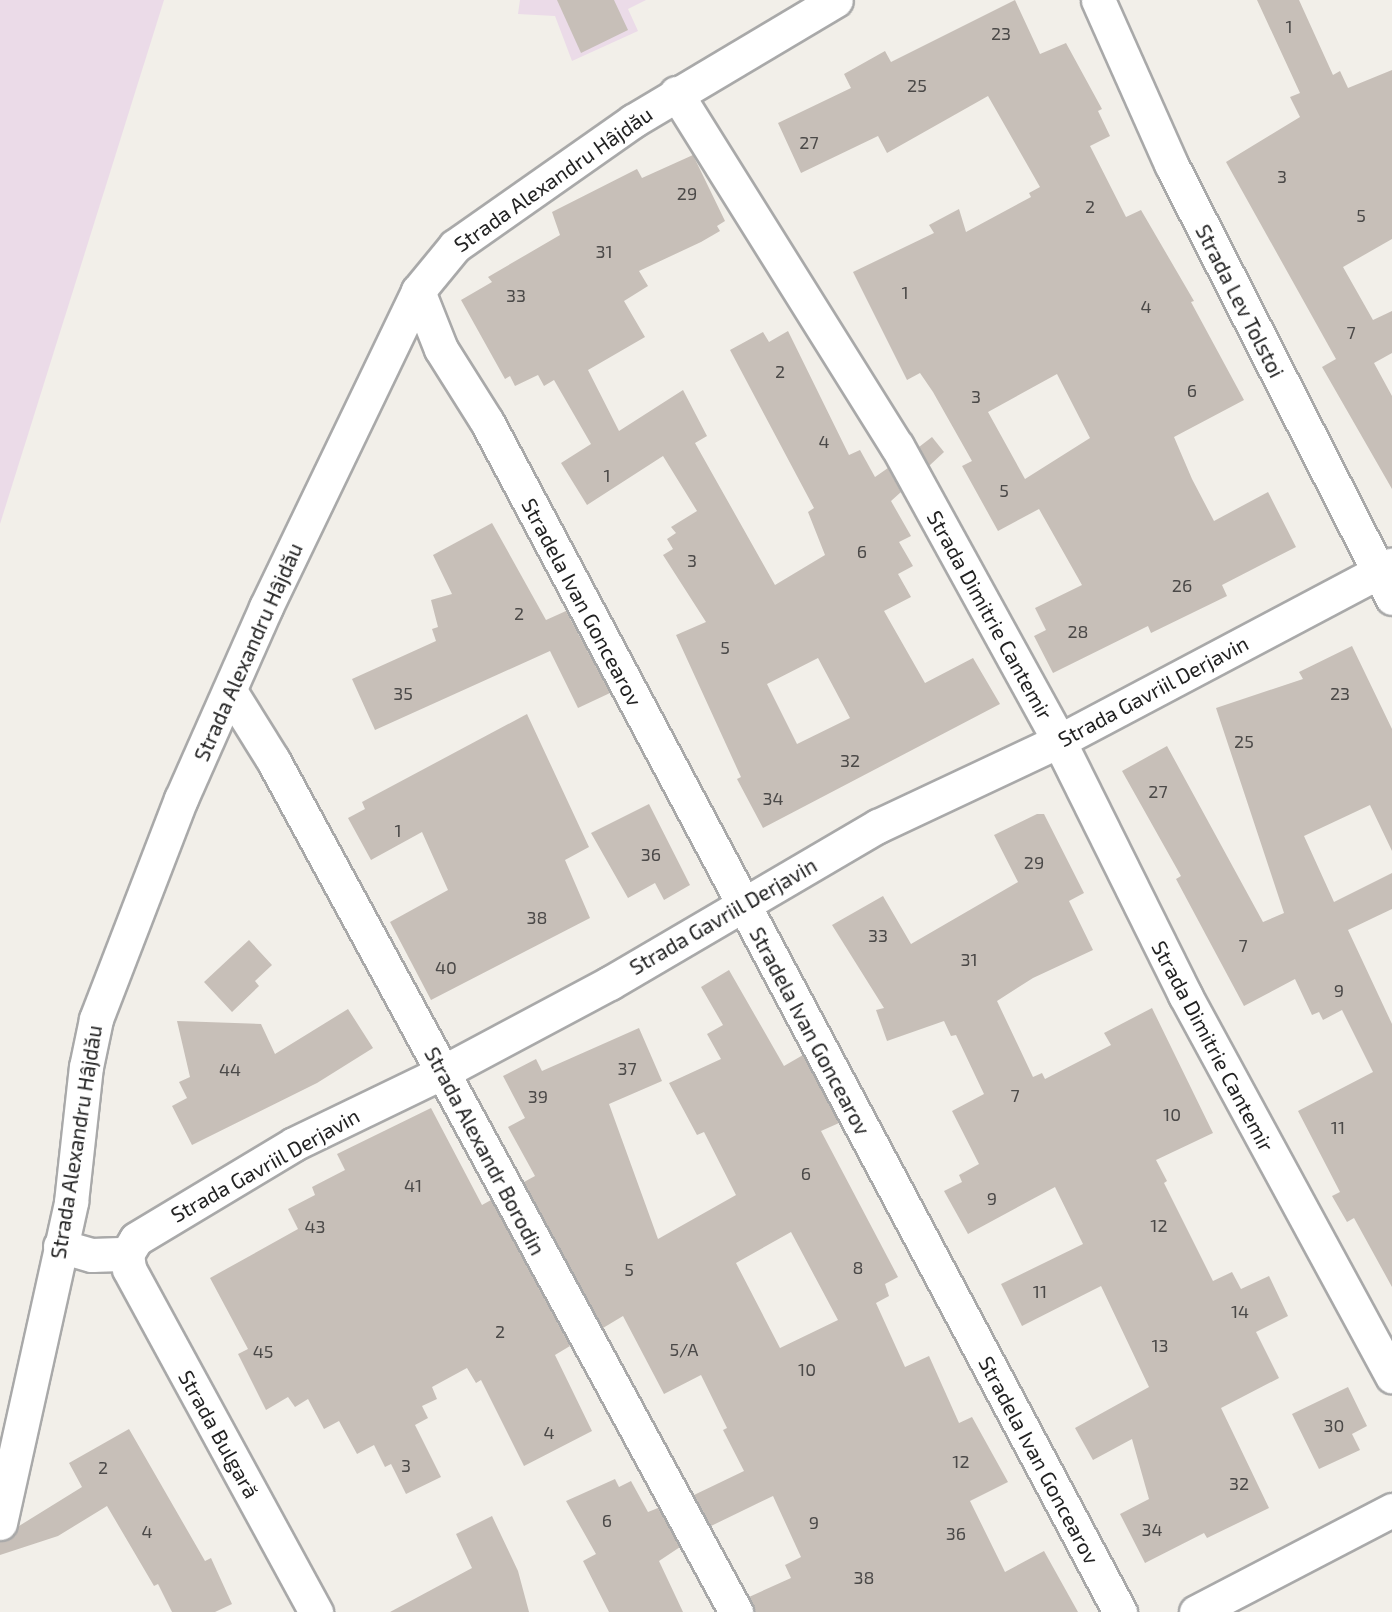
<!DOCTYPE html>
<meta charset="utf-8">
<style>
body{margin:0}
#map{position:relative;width:1392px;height:1612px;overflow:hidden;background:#f2efe9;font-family:"Exo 2",sans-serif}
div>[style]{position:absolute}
.industrial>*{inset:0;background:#ebdbe8}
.building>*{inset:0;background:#c7bfb8}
.roads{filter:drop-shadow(2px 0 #a9a9a9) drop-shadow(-2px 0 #a9a9a9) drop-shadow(0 2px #a9a9a9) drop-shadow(0 -2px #a9a9a9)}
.minor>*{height:33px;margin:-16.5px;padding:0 16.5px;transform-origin:16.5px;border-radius:16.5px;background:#fff}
span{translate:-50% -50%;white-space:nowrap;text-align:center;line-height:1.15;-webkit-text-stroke:4.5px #fff;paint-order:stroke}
.number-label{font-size:18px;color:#4b4948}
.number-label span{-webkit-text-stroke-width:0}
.street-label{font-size:21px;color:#222}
</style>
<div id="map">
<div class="industrial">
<div style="clip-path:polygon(0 0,164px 0,0 524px)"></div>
<div style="clip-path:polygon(520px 0,646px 0,628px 9px,638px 31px,572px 61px,555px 16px,518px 14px)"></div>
</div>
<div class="building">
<div style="clip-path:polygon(557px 0,614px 0,628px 30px,581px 53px)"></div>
<div style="clip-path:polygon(evenodd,1015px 0,1040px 54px,1066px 43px,1102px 109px,1098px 111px,1110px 136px,1090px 146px,1126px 217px,1141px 210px,1194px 301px,1191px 302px,1244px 400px,1174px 437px,1192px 479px,1214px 521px,1268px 492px,1296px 547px,1222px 585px,1227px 596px,1151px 633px,1148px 626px,1053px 673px,1034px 636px,1046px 630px,1035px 608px,1082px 585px,1039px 509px,998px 531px,962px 466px,972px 461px,933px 392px,920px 373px,907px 380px,853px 272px,934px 233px,929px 225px,959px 209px,966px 232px,1031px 197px,1029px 193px,1040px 187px,988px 96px,887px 153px,878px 136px,801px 173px,778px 123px,851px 88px,844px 74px,885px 51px,891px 62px,1015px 0,1057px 374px,1090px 438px,1025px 479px,988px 412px,1057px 374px)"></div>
<div style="clip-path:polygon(1257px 0,1299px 0,1333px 75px,1340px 71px,1348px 88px,1392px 70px,1392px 239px,1343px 267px,1373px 320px,1392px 311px,1392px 353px,1374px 363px,1392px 396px,1392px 489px,1322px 367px,1336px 359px,1226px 162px,1300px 117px,1290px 97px,1300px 93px)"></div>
<div style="clip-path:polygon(evenodd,693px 155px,725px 221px,717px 226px,720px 231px,701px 242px,639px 271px,648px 286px,624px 301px,645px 337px,588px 370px,619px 431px,683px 390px,707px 436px,695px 443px,775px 585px,825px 555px,808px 512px,814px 508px,730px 350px,763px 332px,769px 342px,788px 331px,849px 455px,860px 450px,875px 477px,888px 468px,901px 492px,891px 501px,911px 536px,899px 542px,913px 566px,898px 574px,911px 597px,884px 611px,925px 683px,973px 658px,1000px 704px,763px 828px,737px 779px,741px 777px,676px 635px,706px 622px,663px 555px,673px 549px,667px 539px,676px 533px,671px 527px,697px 511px,663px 456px,587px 505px,561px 463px,591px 444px,554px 380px,544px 386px,538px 375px,515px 386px,510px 376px,505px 379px,461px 300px,492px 282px,488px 277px,560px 235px,552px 212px,637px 169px,642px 178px,693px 155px,818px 658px,850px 718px,797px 744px,767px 684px,818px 658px)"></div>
<div style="clip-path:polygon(932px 437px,944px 452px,929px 466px,919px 447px)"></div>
<div style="clip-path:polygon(492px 523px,546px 620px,566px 611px,610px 693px,578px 708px,550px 651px,375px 730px,352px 679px,436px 641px,432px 629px,438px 627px,431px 600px,452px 594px,433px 555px)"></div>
<div style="clip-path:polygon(1352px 646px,1392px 729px,1392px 851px,1370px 805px,1304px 836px,1334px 902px,1392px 873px,1392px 909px,1348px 930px,1392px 1024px,1392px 1287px,1354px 1218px,1347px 1222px,1332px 1196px,1340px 1192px,1298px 1111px,1373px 1072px,1342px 1010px,1323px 1020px,1319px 1012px,1312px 1015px,1295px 979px,1244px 1006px,1176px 879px,1181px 876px,1122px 771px,1167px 746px,1263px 922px,1284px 913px,1216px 708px,1303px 679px,1299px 672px)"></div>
<div style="clip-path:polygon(527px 714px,589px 847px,565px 860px,590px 918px,431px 1000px,390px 922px,448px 890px,422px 832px,371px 860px,348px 818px,365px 809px,362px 802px)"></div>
<div style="clip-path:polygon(649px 804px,690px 885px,664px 900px,655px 883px,628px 898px,591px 833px)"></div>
<div style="clip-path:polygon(1037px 814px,1044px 814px,1084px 893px,1069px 901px,1093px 950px,1033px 978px,997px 1001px,1033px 1077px,1042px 1073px,1045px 1079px,1111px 1045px,1104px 1033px,1152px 1008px,1213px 1133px,1156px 1160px,1167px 1181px,1164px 1183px,1213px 1281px,1232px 1272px,1241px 1289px,1269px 1276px,1288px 1316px,1256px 1332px,1279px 1378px,1221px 1408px,1269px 1508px,1207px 1538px,1204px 1533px,1145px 1563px,1120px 1514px,1149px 1499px,1132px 1439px,1093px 1460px,1075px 1428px,1149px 1387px,1101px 1286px,1022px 1326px,1001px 1284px,1083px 1244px,1055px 1187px,968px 1234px,944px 1191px,962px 1182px,959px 1175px,979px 1164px,952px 1111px,984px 1094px,956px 1035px,951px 1036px,944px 1021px,887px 1041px,876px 1010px,884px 1008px,832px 925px,883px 896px,911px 944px,1018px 882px,994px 835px)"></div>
<div style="clip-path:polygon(249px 940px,272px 965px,255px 981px,259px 986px,232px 1012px,204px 982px)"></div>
<div style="clip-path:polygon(evenodd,729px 970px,784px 1066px,803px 1055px,839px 1123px,821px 1131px,898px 1277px,885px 1284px,889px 1296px,876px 1303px,905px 1367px,929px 1356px,959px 1423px,972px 1417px,1008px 1482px,970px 1501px,1005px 1572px,1044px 1551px,1078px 1612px,755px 1612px,749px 1597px,791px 1578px,785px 1565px,801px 1557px,773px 1496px,711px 1526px,694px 1495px,744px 1471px,723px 1430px,727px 1428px,701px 1375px,664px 1394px,623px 1316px,603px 1328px,524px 1182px,535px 1176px,508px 1127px,525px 1118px,503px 1076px,536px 1059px,542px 1071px,639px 1028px,662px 1081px,609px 1104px,658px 1239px,736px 1195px,704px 1132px,697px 1135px,669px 1083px,721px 1059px,707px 1034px,723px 1025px,701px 987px,729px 970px,791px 1232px,838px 1320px,780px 1348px,736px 1263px,791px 1232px)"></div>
<div style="clip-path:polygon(348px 1009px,373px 1048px,317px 1083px,192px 1145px,172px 1106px,187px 1098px,179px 1082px,190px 1077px,177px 1021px,261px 1024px,275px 1054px)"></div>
<div style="clip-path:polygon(431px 1108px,482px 1205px,491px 1200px,570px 1346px,555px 1355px,592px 1431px,524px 1466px,481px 1380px,476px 1383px,467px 1368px,432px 1387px,437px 1399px,422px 1406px,428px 1418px,415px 1425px,441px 1477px,406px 1494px,391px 1464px,385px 1467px,374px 1445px,357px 1454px,339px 1421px,324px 1429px,308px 1399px,295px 1407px,288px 1397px,266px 1410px,238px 1354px,248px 1349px,210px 1278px,298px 1229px,288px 1209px,315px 1195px,312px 1187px,345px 1170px,337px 1154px)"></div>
<div style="clip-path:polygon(1348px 1387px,1367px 1426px,1352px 1434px,1360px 1450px,1319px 1469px,1292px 1414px)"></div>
<div style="clip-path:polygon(129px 1429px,205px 1561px,211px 1558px,232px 1604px,215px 1612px,172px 1612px,158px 1584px,154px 1586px,107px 1506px,58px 1536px,0 1555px,0 1541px,13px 1536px,19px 1526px,82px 1487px,69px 1463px)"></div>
<div style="clip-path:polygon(615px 1479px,619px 1487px,631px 1481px,648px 1512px,658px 1508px,680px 1547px,659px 1561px,683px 1612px,609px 1612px,583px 1561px,596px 1554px,566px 1501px)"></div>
<div style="clip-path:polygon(492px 1516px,518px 1571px,529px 1612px,390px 1612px,472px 1568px,456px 1534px)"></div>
</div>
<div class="roads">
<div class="minor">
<div style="left:1098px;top:0;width:180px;rotate:66deg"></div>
<div style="left:1171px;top:164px;width:487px;rotate:63deg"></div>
<div style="left:676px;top:93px;width:416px;rotate:58deg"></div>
<div style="left:897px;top:446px;width:337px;rotate:61.2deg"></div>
<div style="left:1059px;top:741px;width:284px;rotate:63.6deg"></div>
<div style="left:1185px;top:995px;width:434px;rotate:61.5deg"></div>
<div style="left:418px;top:291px;width:62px;rotate:68.4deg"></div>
<div style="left:441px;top:349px;width:86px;rotate:57.8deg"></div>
<div style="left:487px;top:422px;width:1348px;rotate:61.99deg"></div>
<div style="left:230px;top:691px;width:81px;rotate:58.1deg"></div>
<div style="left:273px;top:760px;width:970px;rotate:61.48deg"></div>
<div style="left:60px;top:1246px;width:33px;rotate:16deg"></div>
<div style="left:92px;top:1255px;width:35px;rotate:-2deg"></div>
<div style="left:127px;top:1254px;width:17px;rotate:-59deg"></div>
<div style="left:136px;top:1239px;width:184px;rotate:-31deg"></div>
<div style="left:294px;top:1144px;width:165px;rotate:-25.8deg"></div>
<div style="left:443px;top:1072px;width:189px;rotate:-28.1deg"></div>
<div style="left:610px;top:983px;width:311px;rotate:-30.4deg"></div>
<div style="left:878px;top:826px;width:200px;rotate:-25.2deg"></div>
<div style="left:1059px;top:741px;width:377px;rotate:-27.9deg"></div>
<div style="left:127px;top:1254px;width:15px;rotate:82deg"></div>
<div style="left:129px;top:1269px;width:391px;rotate:61.4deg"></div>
<div style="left:0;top:1523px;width:329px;rotate:-77.5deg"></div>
<div style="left:71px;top:1202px;width:136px;rotate:-83.7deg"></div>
<div style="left:86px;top:1067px;width:49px;rotate:-78.2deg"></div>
<div style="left:96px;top:1019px;width:236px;rotate:-68.9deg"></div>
<div style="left:181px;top:799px;width:210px;rotate:-66.1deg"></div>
<div style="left:266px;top:607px;width:351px;rotate:-64.3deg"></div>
<div style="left:418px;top:291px;width:58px;rotate:-50.6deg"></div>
<div style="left:455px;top:246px;width:218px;rotate:-35.1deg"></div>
<div style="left:633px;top:121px;width:236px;rotate:-30.8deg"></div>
<div style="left:1196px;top:1612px;width:221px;rotate:-27.5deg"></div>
</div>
</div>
<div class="number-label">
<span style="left:1289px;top:26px">1</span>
<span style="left:1001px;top:33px">23</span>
<span style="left:917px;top:85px">25</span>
<span style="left:809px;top:142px">27</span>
<span style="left:1282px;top:176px">3</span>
<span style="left:687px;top:193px">29</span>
<span style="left:1090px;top:206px">2</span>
<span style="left:1361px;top:215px">5</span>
<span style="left:604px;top:251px">31</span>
<span style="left:905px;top:292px">1</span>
<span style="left:516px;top:295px">33</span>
<span style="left:1146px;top:306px">4</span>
<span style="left:1351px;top:332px">7</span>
<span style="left:780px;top:371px">2</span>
<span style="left:1192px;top:390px">6</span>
<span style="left:976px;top:396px">3</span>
<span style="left:824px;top:441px">4</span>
<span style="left:607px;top:475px">1</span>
<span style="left:1004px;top:490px">5</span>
<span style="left:862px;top:551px">6</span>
<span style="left:692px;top:560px">3</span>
<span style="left:1182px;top:585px">26</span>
<span style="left:519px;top:613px">2</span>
<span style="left:1078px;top:631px">28</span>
<span style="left:725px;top:647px">5</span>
<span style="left:403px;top:693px">35</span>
<span style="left:1340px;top:693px">23</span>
<span style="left:1244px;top:741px">25</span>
<span style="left:850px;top:760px">32</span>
<span style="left:1158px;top:791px">27</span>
<span style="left:773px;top:798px">34</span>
<span style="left:398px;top:830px">1</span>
<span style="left:651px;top:854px">36</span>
<span style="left:1034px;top:862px">29</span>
<span style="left:537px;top:917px">38</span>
<span style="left:878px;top:935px">33</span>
<span style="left:1243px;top:945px">7</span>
<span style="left:969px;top:959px">31</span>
<span style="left:446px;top:967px">40</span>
<span style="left:1339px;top:990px">9</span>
<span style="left:627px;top:1068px">37</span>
<span style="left:230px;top:1069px">44</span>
<span style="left:1015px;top:1095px">7</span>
<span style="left:538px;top:1096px">39</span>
<span style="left:1172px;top:1114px">10</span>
<span style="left:1338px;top:1127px">11</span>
<span style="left:806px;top:1173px">6</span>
<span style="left:413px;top:1185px">41</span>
<span style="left:992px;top:1198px">9</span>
<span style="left:1159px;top:1225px">12</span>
<span style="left:315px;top:1226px">43</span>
<span style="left:858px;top:1267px">8</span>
<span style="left:629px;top:1269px">5</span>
<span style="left:1040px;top:1291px">11</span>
<span style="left:1240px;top:1311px">14</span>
<span style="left:500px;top:1331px">2</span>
<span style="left:1160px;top:1345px">13</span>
<span style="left:684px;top:1349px">5/A</span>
<span style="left:263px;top:1351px">45</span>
<span style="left:807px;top:1369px">10</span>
<span style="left:1334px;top:1425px">30</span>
<span style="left:549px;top:1432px">4</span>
<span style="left:961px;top:1461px">12</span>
<span style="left:406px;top:1465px">3</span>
<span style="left:103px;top:1467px">2</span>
<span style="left:1239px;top:1483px">32</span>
<span style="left:607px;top:1520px">6</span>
<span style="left:814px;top:1522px">9</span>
<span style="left:1152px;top:1529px">34</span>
<span style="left:147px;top:1531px">4</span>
<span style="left:956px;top:1533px">36</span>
<span style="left:864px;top:1577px">38</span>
</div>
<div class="street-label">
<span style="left:553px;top:179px;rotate:-35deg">Strada Alexandru Hâjdău</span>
<span style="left:1240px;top:301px;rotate:63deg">Strada Lev Tolstoi</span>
<span style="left:582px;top:602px;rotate:62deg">Stradela Ivan Goncearov</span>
<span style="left:990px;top:615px;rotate:61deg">Strada Dimitrie Cantemir</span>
<span style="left:248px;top:652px;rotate:-66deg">Strada Alexandru Hâjdău</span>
<span style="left:1153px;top:691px;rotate:-28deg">Strada Gavriil Derjavin</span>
<span style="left:723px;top:916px;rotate:-30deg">Strada Gavriil Derjavin</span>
<span style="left:810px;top:1031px;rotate:62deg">Stradela Ivan Goncearov</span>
<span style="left:1213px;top:1046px;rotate:62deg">Strada Dimitrie Cantemir</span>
<span style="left:76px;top:1142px;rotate:-81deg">Strada Alexandru Hâjdău</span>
<span style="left:485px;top:1151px;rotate:62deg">Strada Alexandr Borodin</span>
<span style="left:265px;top:1165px;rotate:-29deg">Strada Gavriil Derjavin</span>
<span style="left:219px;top:1434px;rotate:61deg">Strada Bulgară</span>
<span style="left:1039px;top:1460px;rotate:62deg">Stradela Ivan Goncearov</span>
</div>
</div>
